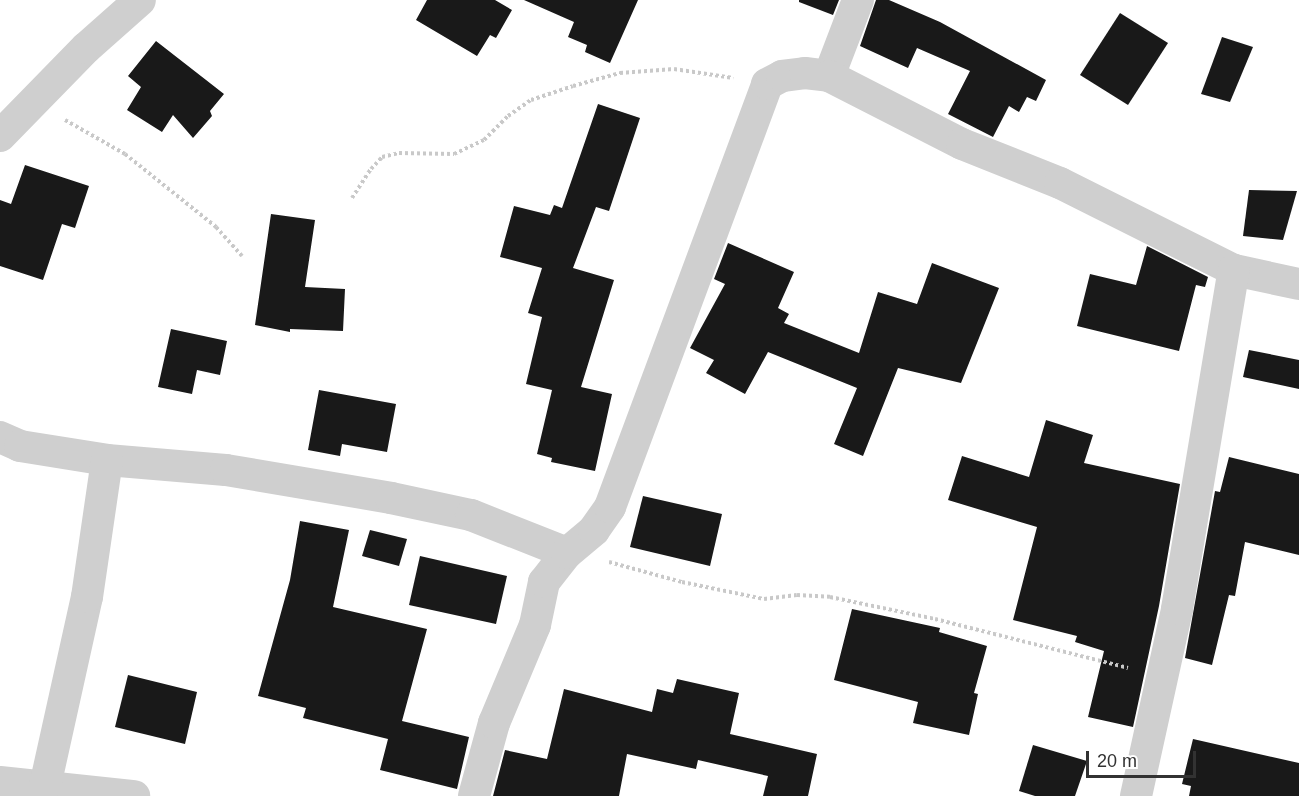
<!DOCTYPE html>
<style>
body{margin:0}
#map{position:relative;width:1299px;height:796px;overflow:hidden;background:#fff;font-family:Helvetica,sans-serif}
div>[style]{position:absolute}
.building>*{inset:0;background:#191919}
.path>*{height:4px;margin-top:-2px;transform-origin:0;background:repeating-linear-gradient(90deg,#c9c9c9 0 3px,transparent 0 6px)}
.minor>*{height:32px;margin:-16px;padding:0 16px;transform-origin:16px;border-radius:16px;background:#cfcfcf}
span{translate:-50% -50%;white-space:nowrap;text-align:center;line-height:1.15;-webkit-text-stroke:6px #fff;paint-order:stroke}
.scale{position:absolute;left:1086px;top:751px;width:110px;height:27px;box-sizing:border-box;border:3px solid #323232;border-top:0;padding-left:8px;font-size:18px;line-height:21px;white-space:nowrap;color:#323232;-webkit-text-stroke:4px #fff;paint-order:stroke}
</style>
<div id="map">
<div class="building">
<div style="clip-path:polygon(427px 0,495px 0,512px 10px,496px 38px,490px 35px,477px 56px,416px 20px)"></div>
<div style="clip-path:polygon(524px 0,638px 0,610px 63px,585px 52px,587px 45px,568px 37px,574px 22px)"></div>
<div style="clip-path:polygon(799px 0,839px 0,833px 15px,799px 2px)"></div>
<div style="clip-path:polygon(876px 0,889px 0,940px 22px,1046px 80px,1036px 101px,1027px 97px,1019px 112px,1009px 106px,993px 137px,948px 114px,970px 71px,917px 48px,908px 68px,860px 46px)"></div>
<div style="clip-path:polygon(1120px 13px,1168px 43px,1128px 105px,1080px 75px)"></div>
<div style="clip-path:polygon(1222px 37px,1253px 47px,1230px 102px,1201px 94px)"></div>
<div style="clip-path:polygon(156px 41px,224px 94px,210px 111px,212px 116px,193px 138px,173px 115px,162px 132px,127px 110px,141px 87px,128px 76px)"></div>
<div style="clip-path:polygon(598px 104px,640px 118px,609px 211px,596px 207px,573px 268px,614px 280px,581px 387px,612px 394px,595px 471px,551px 462px,552px 458px,537px 454px,552px 390px,526px 384px,542px 317px,528px 313px,542px 268px,500px 257px,514px 206px,550px 215px,554px 205px,562px 208px)"></div>
<div style="clip-path:polygon(25px 165px,89px 186px,75px 228px,62px 224px,43px 280px,0 266px,0 200px,11px 204px)"></div>
<div style="clip-path:polygon(1249px 190px,1297px 191px,1283px 240px,1243px 236px)"></div>
<div style="clip-path:polygon(271px 214px,315px 220px,305px 287px,345px 289px,343px 331px,290px 329px,290px 332px,255px 325px)"></div>
<div style="clip-path:polygon(728px 243px,794px 272px,778px 308px,789px 314px,784px 323px,859px 353px,878px 292px,917px 304px,932px 263px,999px 288px,961px 383px,898px 368px,863px 456px,834px 444px,857px 388px,768px 352px,745px 394px,706px 373px,714px 360px,690px 348px,725px 284px,714px 279px)"></div>
<div style="clip-path:polygon(1147px 246px,1208px 277px,1205px 287px,1196px 285px,1179px 351px,1077px 326px,1090px 274px,1136px 285px)"></div>
<div style="clip-path:polygon(171px 329px,227px 341px,220px 375px,197px 370px,192px 394px,158px 387px)"></div>
<div style="clip-path:polygon(1249px 350px,1299px 360px,1299px 389px,1243px 377px)"></div>
<div style="clip-path:polygon(319px 390px,396px 404px,387px 452px,342px 444px,340px 456px,308px 450px)"></div>
<div style="clip-path:polygon(1046px 420px,1093px 435px,1084px 463px,1180px 484px,1159px 606px,1133px 727px,1088px 717px,1104px 651px,1075px 642px,1077px 636px,1013px 620px,1037px 527px,948px 500px,962px 456px,1029px 477px)"></div>
<div style="clip-path:polygon(1229px 457px,1299px 474px,1299px 555px,1245px 542px,1235px 596px,1229px 595px,1212px 665px,1185px 658px,1215px 491px,1220px 492px)"></div>
<div style="clip-path:polygon(643px 496px,722px 514px,710px 566px,630px 547px)"></div>
<div style="clip-path:polygon(300px 521px,349px 530px,333px 607px,427px 629px,402px 721px,469px 737px,457px 789px,380px 770px,388px 739px,303px 718px,306px 708px,258px 696px,290px 580px)"></div>
<div style="clip-path:polygon(370px 530px,407px 539px,399px 566px,362px 556px)"></div>
<div style="clip-path:polygon(420px 556px,507px 576px,496px 624px,409px 605px)"></div>
<div style="clip-path:polygon(852px 609px,940px 628px,939px 632px,987px 646px,974px 693px,978px 694px,969px 735px,913px 723px,918px 702px,834px 680px)"></div>
<div style="clip-path:polygon(128px 675px,197px 692px,185px 744px,115px 727px)"></div>
<div style="clip-path:polygon(677px 679px,739px 693px,730px 734px,817px 754px,808px 796px,763px 796px,768px 776px,698px 760px,696px 769px,627px 754px,619px 796px,493px 796px,505px 750px,547px 759px,564px 689px,652px 712px,657px 689px,673px 693px)"></div>
<div style="clip-path:polygon(1193px 739px,1299px 763px,1299px 796px,1189px 796px,1191px 786px,1182px 784px)"></div>
<div style="clip-path:polygon(1033px 745px,1087px 761px,1075px 796px,1035px 796px,1019px 791px)"></div>
</div>
<div class="path">
<div style="left:65px;top:120px;width:69px;rotate:29.5deg"></div>
<div style="left:125px;top:154px;width:117px;rotate:38.7deg"></div>
<div style="left:216px;top:227px;width:39px;rotate:48deg"></div>
<div style="left:352px;top:198px;width:35px;rotate:-57deg"></div>
<div style="left:371px;top:169px;width:16px;rotate:-47deg"></div>
<div style="left:382px;top:157px;width:17px;rotate:-13deg"></div>
<div style="left:399px;top:153px;width:55px;rotate:1deg"></div>
<div style="left:454px;top:154px;width:33px;rotate:-25deg"></div>
<div style="left:484px;top:140px;width:34px;rotate:-45deg"></div>
<div style="left:508px;top:116px;width:28px;rotate:-35deg"></div>
<div style="left:531px;top:100px;width:44px;rotate:-18.4deg"></div>
<div style="left:573px;top:86px;width:49px;rotate:-15.5deg"></div>
<div style="left:620px;top:73px;width:54px;rotate:-4.2deg"></div>
<div style="left:674px;top:69px;width:60px;rotate:8.7deg"></div>
<div style="left:609px;top:562px;width:76px;rotate:15.3deg"></div>
<div style="left:682px;top:582px;width:84px;rotate:11.7deg"></div>
<div style="left:764px;top:599px;width:33px;rotate:-7deg"></div>
<div style="left:797px;top:595px;width:33px;rotate:3deg"></div>
<div style="left:830px;top:597px;width:107px;rotate:11.8deg"></div>
<div style="left:935px;top:619px;width:199px;rotate:14.2deg"></div>
</div>
<div class="minor">
<div style="left:829px;top:76px;width:81px;rotate:-69.1deg"></div>
<div style="left:0;top:136px;width:123px;rotate:-45.7deg"></div>
<div style="left:86px;top:48px;width:72px;rotate:-41.6deg"></div>
<div style="left:0;top:437px;width:22px;rotate:24deg"></div>
<div style="left:20px;top:446px;width:88px;rotate:9.1deg"></div>
<div style="left:107px;top:460px;width:119px;rotate:4.8deg"></div>
<div style="left:226px;top:470px;width:167px;rotate:9.6deg"></div>
<div style="left:391px;top:498px;width:82px;rotate:12deg"></div>
<div style="left:471px;top:515px;width:103px;rotate:21.6deg"></div>
<div style="left:0;top:782px;width:135px;rotate:6deg"></div>
<div style="left:45px;top:786px;width:194px;rotate:-77.5deg"></div>
<div style="left:87px;top:597px;width:138px;rotate:-81.7deg"></div>
<div style="left:474px;top:796px;width:76px;rotate:-74.7deg"></div>
<div style="left:494px;top:723px;width:106px;rotate:-67.3deg"></div>
<div style="left:535px;top:625px;width:44px;rotate:-78.2deg"></div>
<div style="left:544px;top:582px;width:37px;rotate:-52deg"></div>
<div style="left:567px;top:553px;width:35px;rotate:-40deg"></div>
<div style="left:594px;top:530px;width:28px;rotate:-55deg"></div>
<div style="left:610px;top:507px;width:451px;rotate:-69.6deg"></div>
<div style="left:767px;top:84px;width:17px;rotate:-28deg"></div>
<div style="left:782px;top:76px;width:23px;rotate:-7deg"></div>
<div style="left:805px;top:73px;width:24px;rotate:7deg"></div>
<div style="left:829px;top:76px;width:149px;rotate:27.1deg"></div>
<div style="left:962px;top:144px;width:105px;rotate:21.7deg"></div>
<div style="left:1060px;top:183px;width:195px;rotate:26.6deg"></div>
<div style="left:1234px;top:270px;width:66px;rotate:12.2deg"></div>
<div style="left:1136px;top:796px;width:191px;rotate:-77.6deg"></div>
<div style="left:1177px;top:609px;width:344px;rotate:-80.5deg"></div>
</div>
<div class="scale">20 m</div>
</div>
